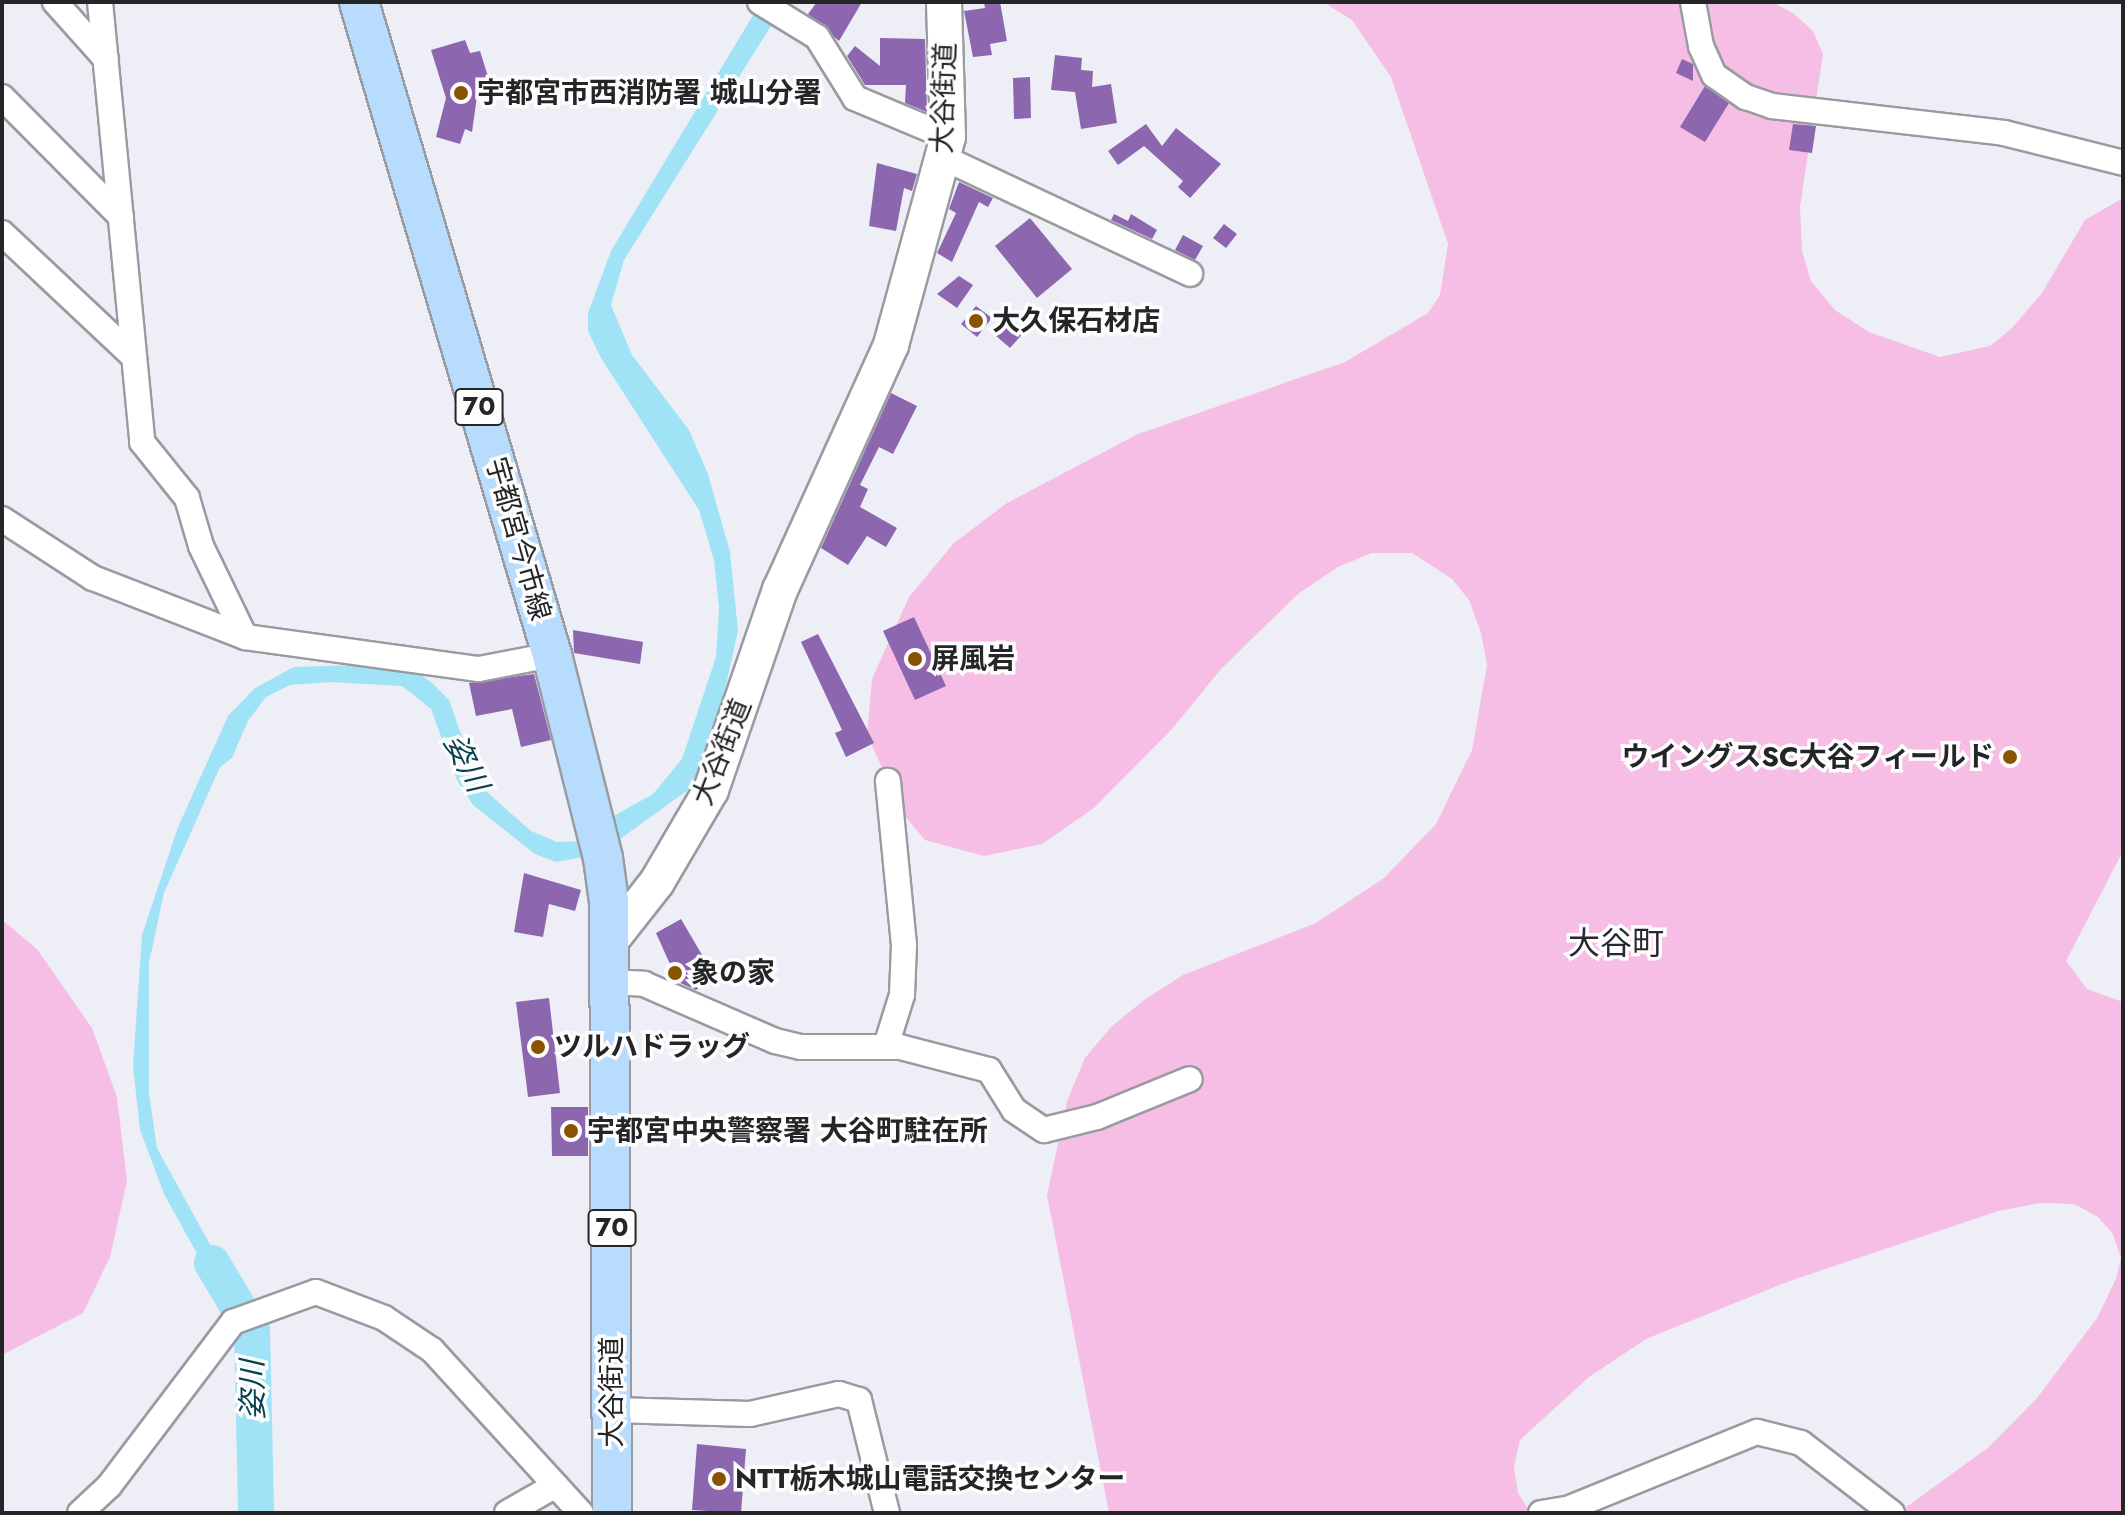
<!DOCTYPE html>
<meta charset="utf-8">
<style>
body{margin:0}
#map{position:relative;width:2125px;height:1515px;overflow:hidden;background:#eeeff6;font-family:Jost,"Noto Sans JP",sans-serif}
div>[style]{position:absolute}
.green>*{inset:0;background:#f6bee5}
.water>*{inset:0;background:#a1e3f6}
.river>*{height:36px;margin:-18px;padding:0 18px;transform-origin:18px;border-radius:18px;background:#a1e3f6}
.building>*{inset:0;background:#8d66b0}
.roads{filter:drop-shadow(2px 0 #9a9ba1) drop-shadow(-2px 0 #9a9ba1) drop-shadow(0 2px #9a9ba1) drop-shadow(0 -2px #9a9ba1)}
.street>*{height:24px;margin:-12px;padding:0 12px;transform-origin:12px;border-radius:12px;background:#fff}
.secondary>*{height:34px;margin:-17px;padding:0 17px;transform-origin:17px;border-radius:17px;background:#fff}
.primary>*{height:38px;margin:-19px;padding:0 19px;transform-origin:19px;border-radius:19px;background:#b8dcfd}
.dots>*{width:22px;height:22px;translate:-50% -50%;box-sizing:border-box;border:4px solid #fdfdfe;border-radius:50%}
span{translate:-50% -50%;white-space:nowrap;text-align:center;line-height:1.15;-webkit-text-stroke:7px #fdfdfe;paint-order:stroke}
.shield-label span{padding:2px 6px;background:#fdfdfe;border:2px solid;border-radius:6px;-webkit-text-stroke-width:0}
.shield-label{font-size:26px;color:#242527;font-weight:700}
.poi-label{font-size:28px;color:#242527;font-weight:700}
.left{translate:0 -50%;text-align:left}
.right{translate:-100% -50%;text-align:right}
.street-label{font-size:28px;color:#242527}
.water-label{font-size:30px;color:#06414e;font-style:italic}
.quarter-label{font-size:32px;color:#28292e}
.frame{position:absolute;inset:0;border:4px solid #242527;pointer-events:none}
</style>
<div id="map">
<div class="green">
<div style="clip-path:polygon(1323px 2px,1772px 2px,1793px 13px,1813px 31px,1823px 54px,1800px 207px,1802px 251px,1811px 281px,1835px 310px,1869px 332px,1940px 357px,1990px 346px,2011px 329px,2042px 293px,2085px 220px,2123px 198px,2123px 851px,2066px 961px,2087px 989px,2123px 1002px,2123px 1513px,1898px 1513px,1989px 1447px,2037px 1398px,2097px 1318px,2116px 1279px,2121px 1258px,2113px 1234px,2098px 1217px,2074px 1204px,2040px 1203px,1998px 1211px,1787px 1282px,1646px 1339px,1589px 1377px,1520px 1440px,1514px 1467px,1518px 1493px,1531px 1513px,1109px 1513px,1047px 1195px,1067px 1101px,1085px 1058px,1111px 1027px,1144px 1000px,1183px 975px,1316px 923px,1384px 878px,1436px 824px,1472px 750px,1487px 665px,1481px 633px,1469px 600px,1452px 579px,1412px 553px,1372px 553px,1338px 567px,1298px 594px,1221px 669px,1172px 729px,1094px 808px,1042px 844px,984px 856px,925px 840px,904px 815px,867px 735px,872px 679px,909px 597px,954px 543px,1007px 503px,1138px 434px,1345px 362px,1428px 313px,1440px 295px,1448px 244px,1391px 77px,1352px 20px)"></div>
<div style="clip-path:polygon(2px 920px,37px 949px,92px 1028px,117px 1097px,127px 1181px,110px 1257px,83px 1313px,2px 1355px)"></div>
</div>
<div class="water">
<div style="clip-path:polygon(761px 2px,786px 2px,624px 260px,611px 305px,632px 355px,689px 430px,708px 474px,730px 552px,738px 631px,715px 735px,699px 770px,688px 790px,616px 842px,610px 818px,653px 794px,682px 759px,716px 657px,719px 608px,714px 560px,699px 510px,601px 358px,588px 331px,588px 313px,611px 251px)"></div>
<div style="clip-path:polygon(358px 665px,418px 672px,433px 684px,449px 700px,479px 785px,531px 831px,557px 842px,586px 841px,590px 856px,556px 862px,535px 854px,473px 805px,457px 780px,431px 709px,402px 686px,331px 682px,290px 685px,266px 697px,248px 721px,232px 758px,220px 767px,164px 893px,149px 963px,149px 1093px,157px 1148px,241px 1301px,227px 1308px,164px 1194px,140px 1130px,133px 1066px,142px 935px,178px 827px,228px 716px,255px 688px,294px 667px)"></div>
</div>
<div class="river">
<div style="left:212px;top:1263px;width:78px;rotate:59.2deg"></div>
<div style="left:252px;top:1330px;width:183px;rotate:88.7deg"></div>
</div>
<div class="building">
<div style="clip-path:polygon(817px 2px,862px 2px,839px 41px,808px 14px)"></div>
<div style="clip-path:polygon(984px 2px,1000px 2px,1007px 41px,990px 44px,992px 55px,973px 57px,964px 11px,985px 8px)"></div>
<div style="clip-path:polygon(880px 38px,925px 39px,927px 112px,905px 103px,906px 85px,865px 85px,847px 56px,855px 46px,880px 66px)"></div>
<div style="clip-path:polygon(465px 40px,470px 53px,480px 51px,490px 83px,478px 89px,472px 132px,465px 129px,460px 144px,436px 137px,446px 98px,431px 50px)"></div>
<div style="clip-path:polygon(1055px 55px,1082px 58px,1081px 70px,1093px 71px,1092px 87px,1111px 84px,1117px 123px,1081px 129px,1075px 92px,1051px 90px)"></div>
<div style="clip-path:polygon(1682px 59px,1693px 64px,1693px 81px,1676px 73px)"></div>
<div style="clip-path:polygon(1030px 77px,1031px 118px,1014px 119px,1013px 78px)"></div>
<div style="clip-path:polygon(1705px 86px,1729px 103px,1705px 142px,1680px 127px)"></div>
<div style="clip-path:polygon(1146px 124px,1162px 146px,1176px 128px,1221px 164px,1190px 198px,1178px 187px,1183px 181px,1144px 146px,1118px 165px,1108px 151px)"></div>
<div style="clip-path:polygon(1793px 124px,1816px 126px,1812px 153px,1789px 150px)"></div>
<div style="clip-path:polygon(877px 163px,917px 174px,912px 191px,904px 188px,896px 231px,869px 226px)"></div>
<div style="clip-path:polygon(959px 182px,993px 198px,988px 207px,979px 202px,952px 262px,937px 253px,956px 213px,949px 209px)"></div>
<div style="clip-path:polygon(1114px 214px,1128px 221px,1131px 214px,1157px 230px,1152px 239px,1111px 220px)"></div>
<div style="clip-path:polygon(1030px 218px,1072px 269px,1037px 298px,995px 246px)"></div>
<div style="clip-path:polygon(1224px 224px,1237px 234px,1226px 248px,1213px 238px)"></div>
<div style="clip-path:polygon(1183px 235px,1203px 246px,1195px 260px,1175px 250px)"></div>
<div style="clip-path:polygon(959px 276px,973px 285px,957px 308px,937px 294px)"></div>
<div style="clip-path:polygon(976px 306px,992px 318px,977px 337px,961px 324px)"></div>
<div style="clip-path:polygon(1010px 318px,1025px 331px,1010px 348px,995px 335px)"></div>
<div style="clip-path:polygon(891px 393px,917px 406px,893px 454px,879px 447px,860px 485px,868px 489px,860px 507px,897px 528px,886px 547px,867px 536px,848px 565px,821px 548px)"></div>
<div style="clip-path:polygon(914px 617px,946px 686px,915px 700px,883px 631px)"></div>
<div style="clip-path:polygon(573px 630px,643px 642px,640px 664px,574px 653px)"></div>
<div style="clip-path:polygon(818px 634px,874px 743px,846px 757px,835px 733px,842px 730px,801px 642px)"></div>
<div style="clip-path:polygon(534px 674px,551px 740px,521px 747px,512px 709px,476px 716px,469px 683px)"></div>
<div style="clip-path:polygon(524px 873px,581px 890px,575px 911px,549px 904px,543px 937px,514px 932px)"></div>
<div style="clip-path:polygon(681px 919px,712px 972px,697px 980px,701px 987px,696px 990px,678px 982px,656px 933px)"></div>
<div style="clip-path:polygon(549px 998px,560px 1093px,528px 1097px,516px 1002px)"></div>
<div style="clip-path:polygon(551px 1107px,588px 1107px,588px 1156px,552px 1156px)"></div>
<div style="clip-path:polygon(697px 1444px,746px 1449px,741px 1513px,692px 1510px)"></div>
</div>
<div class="roads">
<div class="street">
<div style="left:55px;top:2px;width:76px;rotate:48.2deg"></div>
<div style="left:100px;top:2px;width:442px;rotate:84.5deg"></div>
<div style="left:142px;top:442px;width:72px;rotate:51.2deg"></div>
<div style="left:187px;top:498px;width:50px;rotate:73.7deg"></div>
<div style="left:201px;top:546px;width:101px;rotate:64.2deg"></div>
<div style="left:760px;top:2px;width:67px;rotate:31.6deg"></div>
<div style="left:817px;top:37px;width:72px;rotate:58.1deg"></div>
<div style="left:855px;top:98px;width:101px;rotate:22.8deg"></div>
<div style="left:1693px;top:2px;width:45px;rotate:79.7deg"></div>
<div style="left:1701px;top:46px;width:32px;rotate:66deg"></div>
<div style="left:1714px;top:75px;width:39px;rotate:35deg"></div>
<div style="left:1746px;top:97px;width:28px;rotate:19deg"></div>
<div style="left:1772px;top:106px;width:234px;rotate:6.6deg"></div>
<div style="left:2004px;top:133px;width:123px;rotate:14.1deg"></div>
<div style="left:2px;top:97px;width:169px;rotate:45.2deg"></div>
<div style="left:944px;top:158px;width:272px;rotate:25.2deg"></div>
<div style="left:2px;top:233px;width:181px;rotate:43.2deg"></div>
<div style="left:2px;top:519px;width:108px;rotate:33deg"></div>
<div style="left:93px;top:578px;width:163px;rotate:21.2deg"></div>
<div style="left:245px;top:637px;width:236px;rotate:7.8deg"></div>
<div style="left:479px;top:669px;width:74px;rotate:-10.9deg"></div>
<div style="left:610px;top:982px;width:34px;rotate:3deg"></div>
<div style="left:644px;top:984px;width:143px;rotate:23.5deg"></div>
<div style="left:775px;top:1041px;width:27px;rotate:13deg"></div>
<div style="left:801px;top:1047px;width:99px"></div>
<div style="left:900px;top:1047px;width:92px;rotate:14.5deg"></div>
<div style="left:989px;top:1070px;width:47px;rotate:58deg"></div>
<div style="left:1014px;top:1110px;width:36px;rotate:34deg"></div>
<div style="left:1044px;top:1130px;width:55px;rotate:-13.8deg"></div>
<div style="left:1097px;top:1117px;width:100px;rotate:-22.2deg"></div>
<div style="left:886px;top:1046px;width:53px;rotate:-72.6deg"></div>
<div style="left:902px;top:995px;width:50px;rotate:-87.7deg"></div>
<div style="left:904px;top:945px;width:165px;rotate:-95.6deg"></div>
<div style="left:613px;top:1410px;width:137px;rotate:1.7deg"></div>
<div style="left:750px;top:1414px;width:91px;rotate:-12.7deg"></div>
<div style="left:839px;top:1394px;width:21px;rotate:17deg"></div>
<div style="left:859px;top:1400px;width:116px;rotate:76.1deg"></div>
<div style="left:80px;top:1513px;width:40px;rotate:-43deg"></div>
<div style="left:109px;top:1486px;width:206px;rotate:-52.9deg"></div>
<div style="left:233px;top:1322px;width:88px;rotate:-19.9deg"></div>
<div style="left:316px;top:1292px;width:73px;rotate:20.9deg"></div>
<div style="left:384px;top:1318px;width:58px;rotate:33.7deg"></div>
<div style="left:432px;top:1350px;width:221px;rotate:47.6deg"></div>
<div style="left:507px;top:1513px;width:56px;rotate:-29.7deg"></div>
<div style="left:1541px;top:1513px;width:26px;rotate:-9deg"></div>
<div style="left:1567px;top:1509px;width:205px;rotate:-22.1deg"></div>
<div style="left:1757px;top:1432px;width:45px;rotate:14deg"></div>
<div style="left:1801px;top:1443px;width:115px;rotate:37.6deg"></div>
</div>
<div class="secondary">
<div style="left:609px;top:943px;width:78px;rotate:-51.8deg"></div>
<div style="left:657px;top:882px;width:107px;rotate:-59.6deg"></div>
<div style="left:711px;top:790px;width:212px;rotate:-71deg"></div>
<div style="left:780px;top:590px;width:269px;rotate:-65.6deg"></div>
<div style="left:891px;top:345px;width:216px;rotate:-74.7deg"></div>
<div style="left:948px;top:137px;width:135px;rotate:-91.7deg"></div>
</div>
<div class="primary">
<div style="left:359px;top:2px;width:681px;rotate:73.53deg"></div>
<div style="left:552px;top:655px;width:209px;rotate:75.9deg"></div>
<div style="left:603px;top:858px;width:44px;rotate:82.2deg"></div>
<div style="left:609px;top:902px;width:611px;rotate:89.72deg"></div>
</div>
</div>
<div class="dots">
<div style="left:461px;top:93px;background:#895301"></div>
<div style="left:976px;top:321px;background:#895301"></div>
<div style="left:915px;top:659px;background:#895301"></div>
<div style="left:2010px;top:757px;background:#895301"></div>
<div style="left:675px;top:973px;background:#895301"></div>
<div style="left:538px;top:1047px;background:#895301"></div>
<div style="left:571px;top:1131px;background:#895301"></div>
<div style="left:719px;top:1479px;background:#895301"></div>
</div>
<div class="shield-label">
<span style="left:479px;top:407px">70</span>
<span style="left:612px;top:1228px">70</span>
</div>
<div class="poi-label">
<span class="left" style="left:477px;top:93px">宇都宮市西消防署 城山分署</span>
<span class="left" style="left:992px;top:321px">大久保石材店</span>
<span class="left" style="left:931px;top:659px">屏風岩</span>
<span class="right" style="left:1994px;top:757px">ウイングスSC大谷フィールド</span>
<span class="left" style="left:691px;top:973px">象の家</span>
<span class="left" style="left:554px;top:1047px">ツルハドラッグ</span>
<span class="left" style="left:587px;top:1131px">宇都宮中央警察署 大谷町駐在所</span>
<span class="left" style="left:735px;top:1479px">NTT栃木城山電話交換センター</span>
</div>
<div class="street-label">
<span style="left:944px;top:98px;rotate:-88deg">大谷街道</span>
<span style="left:518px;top:539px;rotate:74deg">宇都宮今市線</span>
<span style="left:722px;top:752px;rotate:-68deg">大谷街道</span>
<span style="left:612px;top:1392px;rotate:-90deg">大谷街道</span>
</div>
<div class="water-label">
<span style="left:466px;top:763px;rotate:63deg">姿川</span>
<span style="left:253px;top:1390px;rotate:-91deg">姿川</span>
</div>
<div class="quarter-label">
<span style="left:1616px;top:943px">大谷町</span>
</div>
<div class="frame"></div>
</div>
